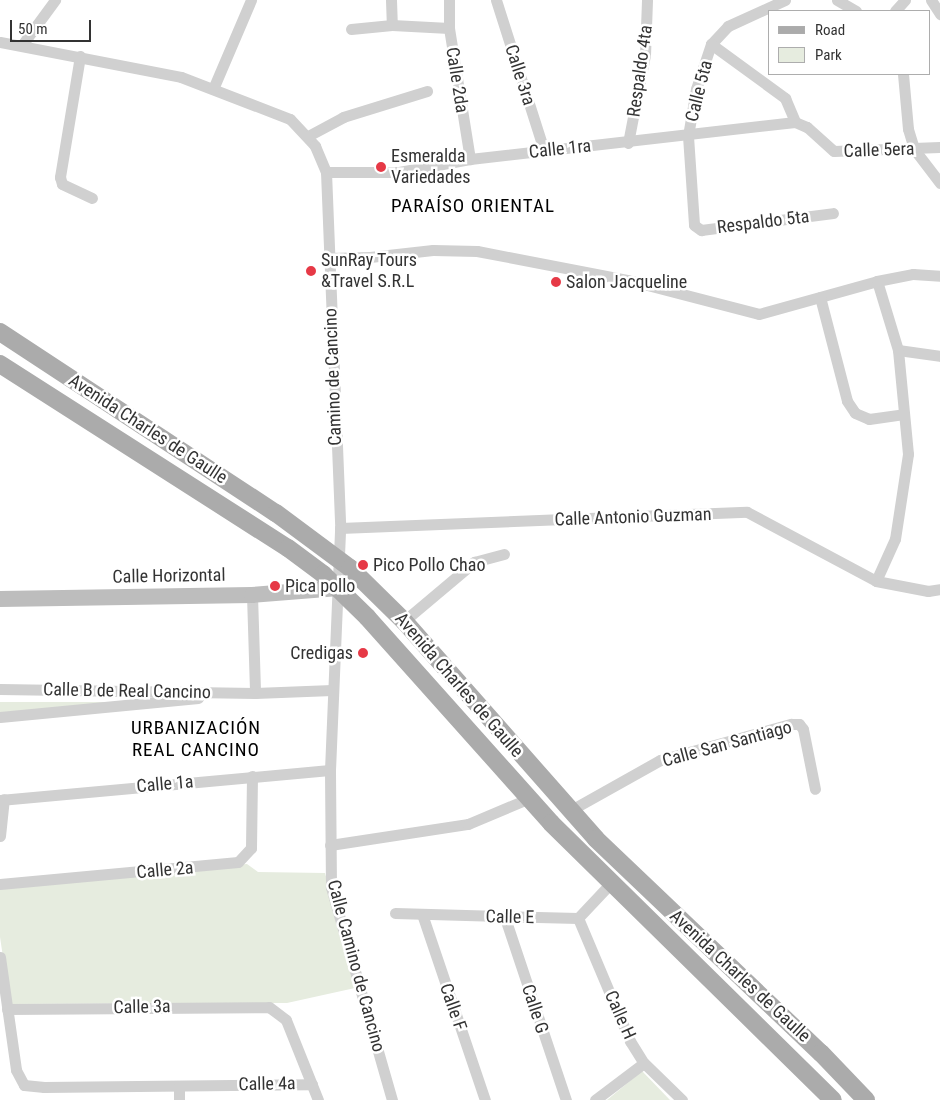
<!DOCTYPE html>
<meta charset="utf-8">
<style>
body{margin:0}
#map{position:relative;width:940px;height:1100px;overflow:hidden;background:#fff;font-family:"Roboto Condensed",sans-serif}
div>[style]{position:absolute}
.green>*{inset:0;background:#e6ecdf}
.street>*{height:11px;margin:-5.5px;padding:0 5.5px;transform-origin:5.5px;border-radius:5.5px;background:#d0d0d0}
.secondary>*{height:16px;margin:-8px;padding:0 8px;transform-origin:8px;border-radius:8px;background:#bdbdbd}
.primary>*{height:18px;margin:-9px;padding:0 9px;transform-origin:9px;border-radius:9px;background:#ababab}
.dots>*{width:14px;height:14px;translate:-50% -50%;box-sizing:border-box;border:2px solid #fff;border-radius:50%}
span{translate:-50% -50%;white-space:nowrap;text-align:center;line-height:1.15;-webkit-text-stroke:5px #fff;paint-order:stroke}
.street-label{font-size:18px;color:#333}
.poi-label{font-size:18px;color:#333}
.left{translate:0 -50%;text-align:left}
.right{translate:-100% -50%;text-align:right}
.neighbourhood-label{font-size:19px;color:#000;letter-spacing:1px}
.legend{position:absolute;left:768px;top:10px;width:162px;height:65px;box-sizing:border-box;background:#fff;border:1px solid #adadad;margin:0;padding:6px 9px;list-style:none;font-size:15px;color:#333}
.legend li{display:flex;align-items:center;gap:10px;height:25px}
.legend b{width:25px;border:1px solid #adadad}
.scale{position:absolute;left:10px;top:20px;width:81px;height:22px;box-sizing:border-box;border:2px solid #333;border-top:0;padding-left:6px;font-size:15px;line-height:18px;white-space:nowrap;color:#333;-webkit-text-stroke:4px #fff;paint-order:stroke}
</style>
<div id="map">
<div class="green">
<div style="clip-path:polygon(0 702px,187px 702px,0 721px)"></div>
<div style="clip-path:polygon(247px 864px,258px 872px,325px 873px,355px 988px,287px 1003px,10px 1004px,0 937px,0 884px)"></div>
<div style="clip-path:polygon(642px 1071px,670px 1100px,607px 1100px)"></div>
</div>
<div class="street">
<div style="left:391px;top:0;width:25px;rotate:88deg"></div>
<div style="left:449px;top:0;width:28px;rotate:90deg"></div>
<div style="left:449px;top:28px;width:133px;rotate:80.9deg"></div>
<div style="left:496px;top:0;width:157px;rotate:72.3deg"></div>
<div style="left:785px;top:0;width:63px;rotate:155.5deg"></div>
<div style="left:728px;top:26px;width:25px;rotate:133deg"></div>
<div style="left:711px;top:44px;width:47px;rotate:108.4deg"></div>
<div style="left:696px;top:89px;width:48px;rotate:99.7deg"></div>
<div style="left:688px;top:136px;width:89px;rotate:86.1deg"></div>
<div style="left:694px;top:225px;width:9px;rotate:36deg"></div>
<div style="left:701px;top:230px;width:133px;rotate:-7.3deg"></div>
<div style="left:837px;top:0;width:22px;rotate:30deg"></div>
<div style="left:931px;top:0;width:17px;rotate:57deg"></div>
<div style="left:895px;top:11px;width:15px;rotate:-48deg"></div>
<div style="left:351px;top:29px;width:41px;rotate:-5.6deg"></div>
<div style="left:392px;top:25px;width:57px;rotate:3deg"></div>
<div style="left:0;top:42px;width:184px;rotate:10.9deg"></div>
<div style="left:181px;top:77px;width:117px;rotate:21.1deg"></div>
<div style="left:290px;top:119px;width:37px;rotate:47deg"></div>
<div style="left:315px;top:146px;width:28px;rotate:67deg"></div>
<div style="left:326px;top:172px;width:356px;rotate:87.7deg"></div>
<div style="left:711px;top:44px;width:92px;rotate:36.1deg"></div>
<div style="left:785px;top:98px;width:26px;rotate:67deg"></div>
<div style="left:795px;top:122px;width:13px;rotate:23deg"></div>
<div style="left:807px;top:127px;width:36px;rotate:42deg"></div>
<div style="left:834px;top:151px;width:106px;rotate:-2.2deg"></div>
<div style="left:22px;top:45px;width:56px;rotate:-53.7deg"></div>
<div style="left:80px;top:56px;width:123px;rotate:99.4deg"></div>
<div style="left:60px;top:177px;width:7px;rotate:74deg"></div>
<div style="left:62px;top:184px;width:33px;rotate:25deg"></div>
<div style="left:903px;top:74px;width:55px;rotate:84.8deg"></div>
<div style="left:908px;top:129px;width:21px;rotate:73deg"></div>
<div style="left:914px;top:149px;width:43px;rotate:52.6deg"></div>
<div style="left:213px;top:89px;width:97px;rotate:-66.9deg"></div>
<div style="left:308px;top:136px;width:40px;rotate:-28deg"></div>
<div style="left:343px;top:117px;width:88px;rotate:-17.2deg"></div>
<div style="left:628px;top:143px;width:90px;rotate:-79.1deg"></div>
<div style="left:645px;top:55px;width:55px;rotate:-87.9deg"></div>
<div style="left:326px;top:172px;width:73px"></div>
<div style="left:399px;top:172px;width:72px;rotate:-10.4deg"></div>
<div style="left:470px;top:159px;width:327px;rotate:-6.5deg"></div>
<div style="left:328px;top:258px;width:42px;rotate:-1.4deg"></div>
<div style="left:370px;top:257px;width:63px;rotate:-6.3deg"></div>
<div style="left:433px;top:250px;width:44px;rotate:1.3deg"></div>
<div style="left:477px;top:251px;width:154px;rotate:10.9deg"></div>
<div style="left:628px;top:280px;width:135px;rotate:14.5deg"></div>
<div style="left:759px;top:314px;width:123px;rotate:-15.6deg"></div>
<div style="left:877px;top:281px;width:37px;rotate:-11deg"></div>
<div style="left:913px;top:274px;width:27px;rotate:4deg"></div>
<div style="left:820px;top:297px;width:107px;rotate:75.4deg"></div>
<div style="left:847px;top:401px;width:14px;rotate:56deg"></div>
<div style="left:855px;top:413px;width:15px;rotate:23deg"></div>
<div style="left:869px;top:419px;width:35px;rotate:-8deg"></div>
<div style="left:898px;top:350px;width:42px;rotate:8.1deg"></div>
<div style="left:876px;top:581px;width:46px;rotate:-65.7deg"></div>
<div style="left:895px;top:539px;width:86px;rotate:-81.3deg"></div>
<div style="left:908px;top:454px;width:104px;rotate:-95.5deg"></div>
<div style="left:898px;top:350px;width:72px;rotate:-106.9deg"></div>
<div style="left:252px;top:595px;width:98px;rotate:88.2deg"></div>
<div style="left:404px;top:621px;width:92px;rotate:-40.1deg"></div>
<div style="left:474px;top:562px;width:31px;rotate:-15deg"></div>
<div style="left:0;top:689px;width:255px;rotate:0.9deg"></div>
<div style="left:255px;top:693px;width:77px;rotate:-2.2deg"></div>
<div style="left:0;top:717px;width:199px;rotate:-5.5deg"></div>
<div style="left:0;top:800px;width:331px;rotate:-5.2deg"></div>
<div style="left:571px;top:810px;width:102px;rotate:-29.3deg"></div>
<div style="left:660px;top:760px;width:136px;rotate:-15.4deg"></div>
<div style="left:791px;top:724px;width:8px"></div>
<div style="left:799px;top:724px;width:6px;rotate:51deg"></div>
<div style="left:803px;top:729px;width:61px;rotate:78.7deg"></div>
<div style="left:0;top:836px;width:37px;rotate:-84deg"></div>
<div style="left:330px;top:845px;width:140px;rotate:-8.7deg"></div>
<div style="left:468px;top:824px;width:67px;rotate:-22.8deg"></div>
<div style="left:0;top:884px;width:239px;rotate:-5.3deg"></div>
<div style="left:238px;top:862px;width:19px;rotate:-47deg"></div>
<div style="left:251px;top:848px;width:72px;rotate:-89.2deg"></div>
<div style="left:395px;top:913px;width:183px;rotate:1.6deg"></div>
<div style="left:578px;top:918px;width:48px;rotate:-46.7deg"></div>
<div style="left:422px;top:914px;width:196px;rotate:71.3deg"></div>
<div style="left:505px;top:918px;width:192px;rotate:71.5deg"></div>
<div style="left:578px;top:918px;width:134px;rotate:67.1deg"></div>
<div style="left:630px;top:1041px;width:26px;rotate:58deg"></div>
<div style="left:644px;top:1063px;width:53px;rotate:44.2deg"></div>
<div style="left:0;top:957px;width:114px;rotate:81.9deg"></div>
<div style="left:16px;top:1070px;width:17px;rotate:62deg"></div>
<div style="left:24px;top:1085px;width:20px;rotate:6deg"></div>
<div style="left:44px;top:1087px;width:268px;rotate:-0.6deg"></div>
<div style="left:7px;top:1009px;width:262px;rotate:-0.4deg"></div>
<div style="left:269px;top:1007px;width:21px;rotate:37deg"></div>
<div style="left:286px;top:1020px;width:86px;rotate:68.2deg"></div>
<div style="left:179px;top:1086px;width:14px;rotate:90deg"></div>
<div style="left:392px;top:1100px;width:222px;rotate:-106deg"></div>
<div style="left:331px;top:887px;width:117px;rotate:-90.5deg"></div>
<div style="left:330px;top:770px;width:242px;rotate:-87.6deg"></div>
<div style="left:340px;top:528px;width:407px;rotate:-2.3deg"></div>
<div style="left:747px;top:512px;width:146px;rotate:28.1deg"></div>
<div style="left:876px;top:581px;width:53px;rotate:10.9deg"></div>
<div style="left:928px;top:591px;width:12px;rotate:-9deg"></div>
<div style="left:595px;top:1100px;width:61px;rotate:-37.1deg"></div>
</div>
<div class="secondary">
<div style="left:0;top:599px;width:252px;rotate:-0.9deg"></div>
<div style="left:252px;top:595px;width:87px;rotate:-4.6deg"></div>
</div>
<div class="primary">
<div style="left:0;top:332px;width:330px;rotate:33.3deg"></div>
<div style="left:276px;top:513px;width:92px;rotate:36.6deg"></div>
<div style="left:350px;top:568px;width:76px;rotate:44.5deg"></div>
<div style="left:404px;top:621px;width:290px;rotate:48.6deg"></div>
<div style="left:596px;top:839px;width:311px;rotate:43.6deg"></div>
<div style="left:821px;top:1053px;width:65px;rotate:46.2deg"></div>
<div style="left:0;top:364px;width:342px;rotate:32.6deg"></div>
<div style="left:288px;top:548px;width:44px;rotate:36.6deg"></div>
<div style="left:323px;top:574px;width:62px;rotate:44.3deg"></div>
<div style="left:367px;top:617px;width:276px;rotate:48.2deg"></div>
<div style="left:551px;top:823px;width:395px;rotate:44.5deg"></div>
</div>
<div class="dots">
<div style="left:381px;top:167px;background:#e63946"></div>
<div style="left:311px;top:271px;background:#e63946"></div>
<div style="left:556px;top:282px;background:#e63946"></div>
<div style="left:363px;top:565px;background:#e63946"></div>
<div style="left:275px;top:586px;background:#e63946"></div>
<div style="left:363px;top:653px;background:#e63946"></div>
</div>
<div class="street-label">
<span style="left:640px;top:71px;rotate:-82deg">Respaldo 4ta</span>
<span style="left:520px;top:75px;rotate:72deg">Calle 3ra</span>
<span style="left:457px;top:80px;rotate:81deg">Calle 2da</span>
<span style="left:699px;top:91px;rotate:-76deg">Calle 5ta</span>
<span style="left:560px;top:149px;rotate:-6deg">Calle 1ra</span>
<span style="left:879px;top:150px;rotate:-2deg">Calle 5era</span>
<span style="left:763px;top:222px;rotate:-7deg">Respaldo 5ta</span>
<span style="left:333px;top:377px;rotate:-92deg">Camino de Cancino</span>
<span style="left:148px;top:429px;rotate:33deg">Avenida Charles de Gaulle</span>
<span style="left:633px;top:517px;rotate:-2deg">Calle Antonio Guzman</span>
<span style="left:169px;top:576px;rotate:-1deg">Calle Horizontal</span>
<span style="left:459px;top:685px;rotate:49deg">Avenida Charles de Gaulle</span>
<span style="left:127px;top:691px;rotate:1deg">Calle B de Real Cancino</span>
<span style="left:727px;top:744px;rotate:-15deg">Calle San Santiago</span>
<span style="left:165px;top:784px;rotate:-5deg">Calle 1a</span>
<span style="left:165px;top:870px;rotate:-5deg">Calle 2a</span>
<span style="left:510px;top:917px;rotate:1deg">Calle E</span>
<span style="left:356px;top:966px;rotate:75deg">Calle Camino de Cancino</span>
<span style="left:740px;top:976px;rotate:43deg">Avenida Charles de Gaulle</span>
<span style="left:142px;top:1007px;rotate:-1deg">Calle 3a</span>
<span style="left:453px;top:1007px;rotate:71deg">Calle F</span>
<span style="left:535px;top:1009px;rotate:72deg">Calle G</span>
<span style="left:620px;top:1015px;rotate:66deg">Calle H</span>
<span style="left:267px;top:1084px;rotate:-1deg">Calle 4a</span>
</div>
<div class="poi-label">
<span class="left" style="left:391px;top:167px">Esmeralda<br>Variedades</span>
<span class="left" style="left:321px;top:271px">SunRay Tours<br>&amp;Travel S.R.L</span>
<span class="left" style="left:566px;top:282px">Salon Jacqueline</span>
<span class="left" style="left:373px;top:565px">Pico Pollo Chao</span>
<span class="left" style="left:285px;top:586px">Pica pollo</span>
<span class="right" style="left:353px;top:653px">Credigas</span>
</div>
<div class="neighbourhood-label">
<span style="left:473px;top:206px">PARAÍSO ORIENTAL</span>
<span style="left:196px;top:739px">URBANIZACIÓN<br>REAL CANCINO</span>
</div>
<ul class="legend">
<li><b style="height:6px;background:#ababab"></b>Road</li>
<li><b style="height:14px;background:#e6ecdf"></b>Park</li>
</ul>
<div class="scale">50 m</div>
</div>
